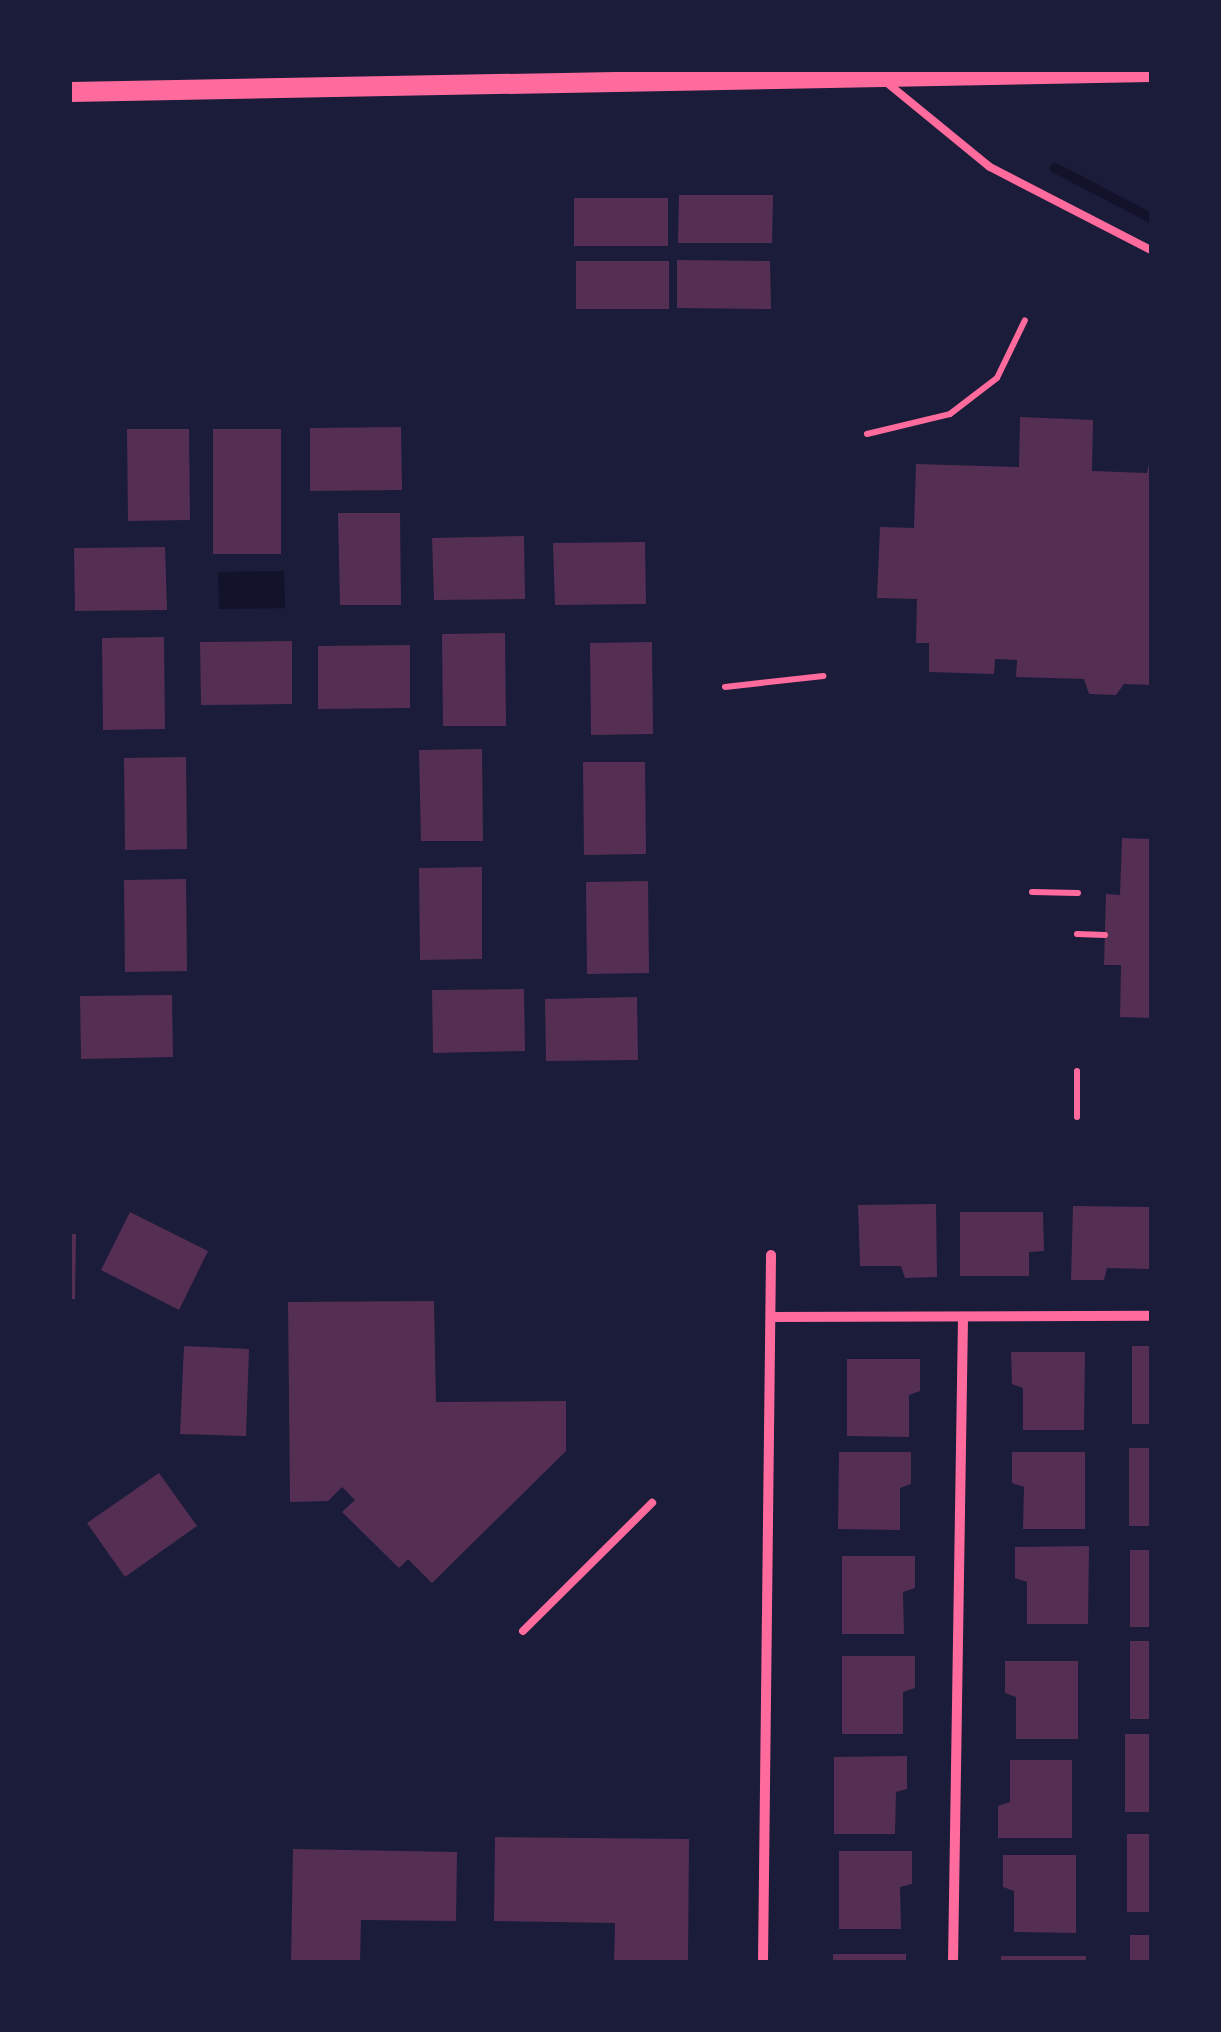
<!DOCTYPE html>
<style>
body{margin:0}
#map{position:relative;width:1221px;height:2032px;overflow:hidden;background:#1b1b3a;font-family:Merriweather,serif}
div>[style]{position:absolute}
.water>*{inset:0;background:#12122b}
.stream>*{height:10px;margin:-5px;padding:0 5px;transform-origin:5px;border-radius:5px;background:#12122b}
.building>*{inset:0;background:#542f53}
.path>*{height:6px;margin:-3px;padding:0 3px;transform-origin:3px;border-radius:3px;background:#ff6b9d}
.service>*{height:8px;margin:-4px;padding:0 4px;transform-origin:4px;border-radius:4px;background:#ff6b9d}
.minor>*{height:10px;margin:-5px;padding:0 5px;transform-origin:5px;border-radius:5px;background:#ff6b9d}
.secondary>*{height:20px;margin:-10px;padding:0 10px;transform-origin:10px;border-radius:10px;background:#ff6b9d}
span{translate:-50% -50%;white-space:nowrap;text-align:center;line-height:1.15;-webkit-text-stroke:9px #1b1b3a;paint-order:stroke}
.frame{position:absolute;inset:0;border:72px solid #1b1b3a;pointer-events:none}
</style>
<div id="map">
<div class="water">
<div style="clip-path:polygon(284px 571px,285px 608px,219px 609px,218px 572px)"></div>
</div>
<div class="stream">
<div style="left:1055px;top:168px;width:108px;rotate:27.5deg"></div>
</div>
<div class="building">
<div style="clip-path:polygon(679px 195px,773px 195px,772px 243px,678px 243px)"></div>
<div style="clip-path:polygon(574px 198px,668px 198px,668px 246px,574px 246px)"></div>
<div style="clip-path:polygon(677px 260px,770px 261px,771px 309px,677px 308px)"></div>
<div style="clip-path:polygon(576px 261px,669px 261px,669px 309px,576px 309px)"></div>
<div style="clip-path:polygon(1020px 417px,1093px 420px,1092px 471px,1147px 473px,1151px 455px,1151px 685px,1124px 684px,1116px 695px,1089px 694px,1084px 679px,1016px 677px,1017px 660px,995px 659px,994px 674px,929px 672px,929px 643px,916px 643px,917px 599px,877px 598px,880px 527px,914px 528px,916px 464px,1019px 467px)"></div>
<div style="clip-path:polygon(401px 427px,402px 490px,310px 491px,310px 428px)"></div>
<div style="clip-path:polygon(127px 429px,189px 429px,190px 520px,128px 521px)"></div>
<div style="clip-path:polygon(213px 429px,281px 429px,281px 554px,213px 554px)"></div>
<div style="clip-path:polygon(338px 513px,400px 513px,401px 605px,340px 605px)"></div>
<div style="clip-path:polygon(524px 536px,525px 599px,434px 600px,432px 538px)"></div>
<div style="clip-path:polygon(645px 542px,646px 604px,555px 605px,553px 543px)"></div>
<div style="clip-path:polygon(165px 547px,167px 610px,75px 611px,74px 548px)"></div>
<div style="clip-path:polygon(505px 633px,506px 726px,443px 726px,442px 634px)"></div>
<div style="clip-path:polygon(164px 637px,165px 729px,103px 730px,102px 638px)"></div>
<div style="clip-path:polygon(292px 641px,292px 704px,201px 705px,200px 642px)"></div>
<div style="clip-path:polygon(652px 642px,653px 734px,591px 735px,590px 643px)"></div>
<div style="clip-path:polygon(410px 645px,410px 708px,318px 709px,318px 646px)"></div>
<div style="clip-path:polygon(482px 749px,483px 841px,421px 841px,419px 750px)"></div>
<div style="clip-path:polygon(186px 757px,187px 849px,125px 850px,124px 758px)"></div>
<div style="clip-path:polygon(583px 762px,645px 762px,646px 854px,584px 855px)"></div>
<div style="clip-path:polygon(1122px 838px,1151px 839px,1151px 1018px,1120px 1017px,1121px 965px,1104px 965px,1106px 894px,1120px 895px)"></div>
<div style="clip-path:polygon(482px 867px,482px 959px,420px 960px,419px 868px)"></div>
<div style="clip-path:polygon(186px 879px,187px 971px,125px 972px,124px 880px)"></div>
<div style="clip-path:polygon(648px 881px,649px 973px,587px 974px,586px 882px)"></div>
<div style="clip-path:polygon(524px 989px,525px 1051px,433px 1053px,432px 990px)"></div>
<div style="clip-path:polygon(172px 995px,173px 1057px,81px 1059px,80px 996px)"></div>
<div style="clip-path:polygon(637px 997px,638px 1060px,546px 1061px,545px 999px)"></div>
<div style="clip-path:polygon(936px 1204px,937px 1277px,905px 1278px,901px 1266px,860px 1266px,858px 1205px)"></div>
<div style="clip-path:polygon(1073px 1206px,1150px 1207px,1149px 1269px,1107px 1268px,1104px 1280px,1071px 1280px)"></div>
<div style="clip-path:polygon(130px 1212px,208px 1251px,179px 1310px,101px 1270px)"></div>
<div style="clip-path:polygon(960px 1212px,1043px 1212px,1044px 1251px,1029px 1252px,1029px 1276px,960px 1276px)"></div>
<div style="clip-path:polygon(70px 1234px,76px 1234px,75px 1299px,70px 1299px)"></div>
<div style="clip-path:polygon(434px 1301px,436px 1402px,566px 1401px,566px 1451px,432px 1583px,408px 1559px,399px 1568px,342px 1512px,355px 1500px,342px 1487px,328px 1501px,290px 1502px,288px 1302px)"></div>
<div style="clip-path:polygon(184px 1346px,249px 1349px,246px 1436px,180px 1434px)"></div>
<div style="clip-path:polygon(1132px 1346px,1151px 1346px,1151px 1424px,1132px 1424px)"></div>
<div style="clip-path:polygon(1011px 1352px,1085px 1352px,1084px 1430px,1023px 1430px,1023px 1388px,1012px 1384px)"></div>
<div style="clip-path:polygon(847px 1359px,920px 1359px,920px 1391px,909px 1395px,909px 1437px,847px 1436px)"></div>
<div style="clip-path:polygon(1129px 1448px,1151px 1448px,1151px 1526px,1129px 1526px)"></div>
<div style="clip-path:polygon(839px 1452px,911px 1452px,911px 1484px,900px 1488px,900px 1530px,838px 1529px)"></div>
<div style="clip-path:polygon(1012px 1452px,1085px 1452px,1085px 1529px,1023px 1529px,1024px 1487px,1012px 1483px)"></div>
<div style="clip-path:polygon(159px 1473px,197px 1526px,125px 1577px,87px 1523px)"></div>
<div style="clip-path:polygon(1089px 1546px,1088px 1624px,1027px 1624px,1027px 1582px,1015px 1578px,1015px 1547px)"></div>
<div style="clip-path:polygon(1130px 1550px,1151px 1550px,1151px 1627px,1130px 1627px)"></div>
<div style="clip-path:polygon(842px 1556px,915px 1556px,915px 1588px,903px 1592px,904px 1634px,842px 1634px)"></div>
<div style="clip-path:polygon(1130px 1641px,1151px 1641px,1151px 1719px,1130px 1719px)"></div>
<div style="clip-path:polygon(842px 1656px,915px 1656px,915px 1688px,903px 1692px,903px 1734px,842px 1734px)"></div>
<div style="clip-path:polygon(1005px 1661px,1078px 1661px,1078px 1739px,1016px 1739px,1016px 1697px,1005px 1693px)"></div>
<div style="clip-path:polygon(1125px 1734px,1151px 1734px,1151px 1812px,1125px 1812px)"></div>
<div style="clip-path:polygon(907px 1756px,907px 1789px,896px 1792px,895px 1834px,834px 1834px,834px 1757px)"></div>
<div style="clip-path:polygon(1010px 1760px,1072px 1760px,1072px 1838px,998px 1838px,998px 1806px,1010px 1802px)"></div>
<div style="clip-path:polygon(1127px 1834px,1151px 1834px,1151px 1912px,1127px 1912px)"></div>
<div style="clip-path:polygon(495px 1837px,689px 1839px,688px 1962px,614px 1962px,615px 1923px,494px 1921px)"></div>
<div style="clip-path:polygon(293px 1849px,457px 1852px,456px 1921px,361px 1920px,360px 1962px,291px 1962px)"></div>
<div style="clip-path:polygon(839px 1851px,912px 1851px,912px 1884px,900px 1887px,901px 1929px,839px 1929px)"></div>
<div style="clip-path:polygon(1003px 1855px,1076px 1855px,1076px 1933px,1014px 1932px,1014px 1891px,1003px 1887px)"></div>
<div style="clip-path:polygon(1130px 1935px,1151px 1935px,1151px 1962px,1130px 1962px)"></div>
<div style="clip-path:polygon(833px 1954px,906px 1954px,906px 1962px,833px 1962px)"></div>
<div style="clip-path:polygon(1001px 1956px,1086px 1956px,1086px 1962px,1001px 1962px)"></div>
</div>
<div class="path">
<div style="left:867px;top:434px;width:85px;rotate:-13.5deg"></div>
<div style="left:950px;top:414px;width:59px;rotate:-37.5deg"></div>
<div style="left:997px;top:378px;width:64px;rotate:-64.2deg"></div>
<div style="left:725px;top:687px;width:99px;rotate:-6.4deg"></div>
<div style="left:1032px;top:892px;width:46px;rotate:1.2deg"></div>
<div style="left:1077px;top:934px;width:28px;rotate:2deg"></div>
<div style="left:1077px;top:1071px;width:46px;rotate:90deg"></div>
</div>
<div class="service">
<div style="left:886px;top:82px;width:134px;rotate:39.3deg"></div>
<div style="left:990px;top:167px;width:181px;rotate:27.3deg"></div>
<div style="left:523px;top:1631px;width:182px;rotate:-44.8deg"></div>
</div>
<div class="minor">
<div style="left:771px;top:1317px;width:380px;rotate:-0.2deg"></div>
<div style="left:763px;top:1962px;width:707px;rotate:-89.35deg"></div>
<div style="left:953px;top:1962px;width:645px;rotate:-89.11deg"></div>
</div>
<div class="secondary">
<div style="left:70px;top:92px;width:1081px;rotate:-1.06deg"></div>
</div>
<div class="frame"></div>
</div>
